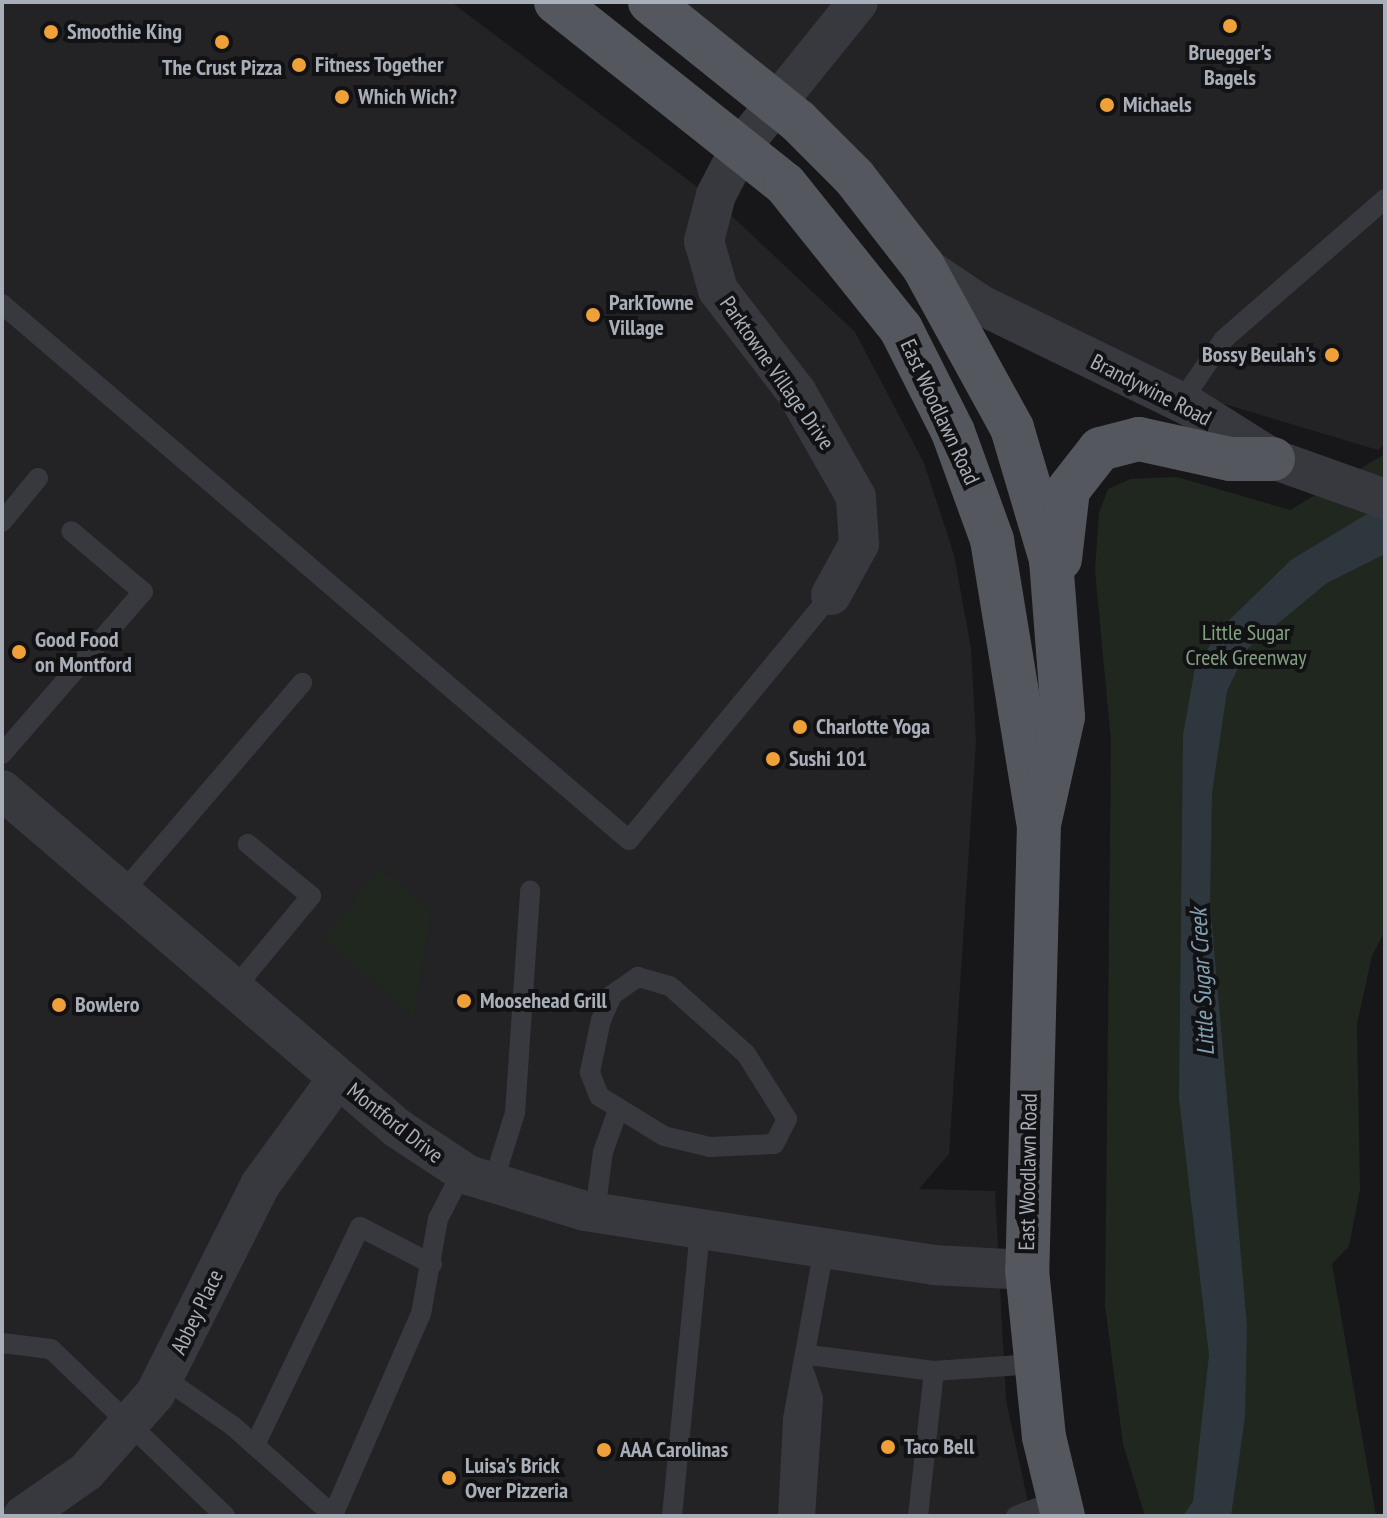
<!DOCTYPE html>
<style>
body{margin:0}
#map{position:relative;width:1387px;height:1518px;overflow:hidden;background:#171719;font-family:"PT Sans Narrow",sans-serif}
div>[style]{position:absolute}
.built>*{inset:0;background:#232326}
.green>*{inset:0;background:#1f271f}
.water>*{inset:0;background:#2d373d}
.lane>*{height:20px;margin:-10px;padding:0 10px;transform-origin:10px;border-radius:10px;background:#38393e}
.street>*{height:40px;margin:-20px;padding:0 20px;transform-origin:20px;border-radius:20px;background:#38393e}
.primary>*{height:44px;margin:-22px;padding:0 22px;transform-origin:22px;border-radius:22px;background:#54575d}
.dots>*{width:22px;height:22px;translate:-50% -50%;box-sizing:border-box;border:4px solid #121214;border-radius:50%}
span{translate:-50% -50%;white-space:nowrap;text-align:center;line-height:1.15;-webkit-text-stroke:8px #121214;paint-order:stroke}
.poi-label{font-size:22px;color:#a9afb8;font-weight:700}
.left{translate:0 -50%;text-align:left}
.right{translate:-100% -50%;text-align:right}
.street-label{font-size:22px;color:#a9afb8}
.park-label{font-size:22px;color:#82a380}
.water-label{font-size:24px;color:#81a0b3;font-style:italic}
.frame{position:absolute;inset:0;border:4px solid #a9afb8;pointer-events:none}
</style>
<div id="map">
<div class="built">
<div style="clip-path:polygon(2px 2px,451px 2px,716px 201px,855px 332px,924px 463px,954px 555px,971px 648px,976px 742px,949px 1154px,919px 1189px,995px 1191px,1006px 1400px,1031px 1516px,2px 1516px)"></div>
<div style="clip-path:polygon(669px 2px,1385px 2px,1385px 444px,1378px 450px,1214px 401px,972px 291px)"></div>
</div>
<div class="green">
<div style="clip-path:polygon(1385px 454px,1385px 931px,1372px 956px,1357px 1024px,1360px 1190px,1349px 1246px,1332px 1264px,1376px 1516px,1145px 1516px,1123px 1444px,1105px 1305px,1111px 741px,1095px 570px,1099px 513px,1108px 489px,1130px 479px,1177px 477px,1290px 510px)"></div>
<div style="clip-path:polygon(379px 869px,431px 909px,414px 1017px,324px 940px)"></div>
</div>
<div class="water">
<div style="clip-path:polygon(1385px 503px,1385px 554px,1327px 583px,1248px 648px,1227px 691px,1212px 793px,1210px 903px,1247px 1325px,1245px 1417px,1231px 1516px,1183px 1516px,1193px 1501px,1209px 1355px,1179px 1099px,1183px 735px,1195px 668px,1223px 626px,1291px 560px)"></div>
</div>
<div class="lane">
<div style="left:2px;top:304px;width:825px;rotate:40.53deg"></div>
<div style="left:629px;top:840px;width:318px;rotate:-50.5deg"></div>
<div style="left:1181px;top:402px;width:76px;rotate:-55.7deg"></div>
<div style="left:1224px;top:339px;width:213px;rotate:-41deg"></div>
<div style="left:2px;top:522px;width:57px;rotate:-50.7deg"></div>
<div style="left:2px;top:754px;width:215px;rotate:-49deg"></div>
<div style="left:143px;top:592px;width:94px;rotate:-139.7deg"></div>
<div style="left:122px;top:893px;width:277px;rotate:-49.4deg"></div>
<div style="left:638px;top:977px;width:33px;rotate:16deg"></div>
<div style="left:670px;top:986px;width:102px;rotate:41.8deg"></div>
<div style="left:746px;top:1054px;width:77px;rotate:57.8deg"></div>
<div style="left:787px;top:1119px;width:28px;rotate:117deg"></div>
<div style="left:774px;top:1144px;width:64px;rotate:177.3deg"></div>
<div style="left:710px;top:1147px;width:47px;rotate:-166.6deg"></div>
<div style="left:664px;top:1136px;width:76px;rotate:-148.4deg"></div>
<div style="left:599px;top:1096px;width:26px;rotate:-111deg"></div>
<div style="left:590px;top:1072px;width:53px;rotate:-78.1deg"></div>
<div style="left:601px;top:1020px;width:27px;rotate:-66deg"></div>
<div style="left:612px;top:995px;width:32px;rotate:-35deg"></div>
<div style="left:234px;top:989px;width:121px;rotate:-50.4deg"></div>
<div style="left:311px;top:896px;width:82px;rotate:-140.5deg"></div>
<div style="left:492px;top:1186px;width:77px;rotate:-72.5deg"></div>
<div style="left:515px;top:1113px;width:223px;rotate:-86.1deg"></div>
<div style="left:595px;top:1212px;width:61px;rotate:-82.4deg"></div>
<div style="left:603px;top:1152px;width:41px;rotate:-70.3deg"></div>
<div style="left:2px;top:1343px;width:49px;rotate:7deg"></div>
<div style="left:51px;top:1349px;width:241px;rotate:43.8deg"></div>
<div style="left:809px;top:1355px;width:126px;rotate:7.3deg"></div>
<div style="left:934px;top:1371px;width:99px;rotate:-4deg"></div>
<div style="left:805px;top:1374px;width:26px;rotate:72deg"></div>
<div style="left:813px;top:1399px;width:117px;rotate:93.9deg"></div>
<div style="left:164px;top:1378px;width:84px;rotate:34.8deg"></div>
<div style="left:233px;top:1426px;width:134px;rotate:41.7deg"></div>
<div style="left:333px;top:1515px;width:219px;rotate:-66.4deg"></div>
<div style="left:421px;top:1314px;width:97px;rotate:-79.9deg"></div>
<div style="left:438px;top:1219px;width:53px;rotate:-62.9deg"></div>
<div style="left:255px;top:1445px;width:242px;rotate:-64.3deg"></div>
<div style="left:360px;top:1227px;width:81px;rotate:27.2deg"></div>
<div style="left:672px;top:1516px;width:288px;rotate:-84.4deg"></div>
<div style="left:788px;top:1516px;width:97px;rotate:-87deg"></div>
<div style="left:793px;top:1419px;width:174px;rotate:-79.7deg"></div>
<div style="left:918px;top:1516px;width:146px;rotate:-83.7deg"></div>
<div style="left:1016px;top:1516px;width:45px;rotate:-20.9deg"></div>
</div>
<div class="street">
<div style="left:923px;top:266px;width:70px;rotate:33.9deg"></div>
<div style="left:981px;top:305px;width:231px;rotate:25.9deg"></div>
<div style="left:1189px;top:406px;width:99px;rotate:32.2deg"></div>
<div style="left:1273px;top:459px;width:119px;rotate:19.7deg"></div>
<div style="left:831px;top:595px;width:58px;rotate:-61.2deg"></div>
<div style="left:859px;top:544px;width:47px;rotate:-93.7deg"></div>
<div style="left:856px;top:497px;width:120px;rotate:-119.6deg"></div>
<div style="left:797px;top:393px;width:130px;rotate:-127.5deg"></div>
<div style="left:718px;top:290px;width:51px;rotate:-105.9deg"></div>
<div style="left:704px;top:241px;width:48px;rotate:-75.4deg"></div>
<div style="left:716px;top:195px;width:54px;rotate:-62.5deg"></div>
<div style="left:741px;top:147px;width:186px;rotate:-51.1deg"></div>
<div style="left:2px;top:790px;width:520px;rotate:40.55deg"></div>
<div style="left:397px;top:1128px;width:85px;rotate:33.5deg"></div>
<div style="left:468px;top:1175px;width:122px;rotate:17.1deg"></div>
<div style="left:585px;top:1211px;width:352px;rotate:8.8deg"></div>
<div style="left:933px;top:1265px;width:94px;rotate:3deg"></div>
<div style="left:23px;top:1516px;width:77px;rotate:-34.9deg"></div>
<div style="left:86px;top:1472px;width:104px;rotate:-48.5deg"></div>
<div style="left:155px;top:1394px;width:234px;rotate:-63.3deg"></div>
<div style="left:260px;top:1185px;width:132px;rotate:-53.9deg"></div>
</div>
<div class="primary">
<div style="left:556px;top:2px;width:293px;rotate:38.5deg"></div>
<div style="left:785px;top:184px;width:186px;rotate:51.3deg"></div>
<div style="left:901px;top:329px;width:115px;rotate:63.2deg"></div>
<div style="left:953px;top:432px;width:115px;rotate:70.1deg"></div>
<div style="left:992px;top:540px;width:286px;rotate:80.7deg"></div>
<div style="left:650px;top:2px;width:190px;rotate:38.8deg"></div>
<div style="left:798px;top:121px;width:79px;rotate:45deg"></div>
<div style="left:854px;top:177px;width:113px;rotate:52.2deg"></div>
<div style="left:923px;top:266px;width:185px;rotate:61.2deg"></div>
<div style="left:1012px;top:428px;width:138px;rotate:73.5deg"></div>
<div style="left:1051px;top:560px;width:157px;rotate:85.6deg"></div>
<div style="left:1063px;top:717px;width:110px;rotate:102.6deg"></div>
<div style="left:1039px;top:824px;width:446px;rotate:91.5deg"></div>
<div style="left:1027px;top:1270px;width:168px;rotate:84.2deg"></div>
<div style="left:1044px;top:1437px;width:81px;rotate:76.5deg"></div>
<div style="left:1060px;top:559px;width:69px;rotate:-83.4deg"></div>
<div style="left:1068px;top:490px;width:52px;rotate:-52deg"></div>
<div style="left:1100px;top:449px;width:40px;rotate:-14.4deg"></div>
<div style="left:1139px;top:439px;width:93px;rotate:12.4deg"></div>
<div style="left:1230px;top:459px;width:43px"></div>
</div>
<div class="dots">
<div style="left:1230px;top:26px;background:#efa038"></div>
<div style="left:51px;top:32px;background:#efa038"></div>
<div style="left:222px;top:42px;background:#efa038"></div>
<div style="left:299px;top:65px;background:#efa038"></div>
<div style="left:342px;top:97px;background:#efa038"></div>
<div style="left:1107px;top:105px;background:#efa038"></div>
<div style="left:593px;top:315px;background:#efa038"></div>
<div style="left:1332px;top:355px;background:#efa038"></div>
<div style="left:19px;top:652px;background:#efa038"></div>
<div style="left:800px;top:727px;background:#efa038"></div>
<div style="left:773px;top:759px;background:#efa038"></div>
<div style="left:464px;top:1001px;background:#efa038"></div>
<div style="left:59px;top:1005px;background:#efa038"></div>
<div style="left:888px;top:1447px;background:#efa038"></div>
<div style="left:604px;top:1450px;background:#efa038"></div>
<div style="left:449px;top:1478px;background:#efa038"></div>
</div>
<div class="poi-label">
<span class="left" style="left:67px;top:32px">Smoothie King</span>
<span style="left:1230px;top:65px">Bruegger's<br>Bagels</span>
<span class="left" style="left:315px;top:65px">Fitness Together</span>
<span style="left:222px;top:68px">The Crust Pizza</span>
<span class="left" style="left:358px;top:97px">Which Wich?</span>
<span class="left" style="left:1123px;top:105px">Michaels</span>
<span class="left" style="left:609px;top:315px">ParkTowne<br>Village</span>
<span class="right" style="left:1316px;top:355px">Bossy Beulah's</span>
<span class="left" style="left:35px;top:652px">Good Food<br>on Montford</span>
<span class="left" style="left:816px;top:727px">Charlotte Yoga</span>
<span class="left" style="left:789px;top:759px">Sushi 101</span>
<span class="left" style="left:480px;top:1001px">Moosehead Grill</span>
<span class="left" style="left:75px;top:1005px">Bowlero</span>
<span class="left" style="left:904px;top:1447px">Taco Bell</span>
<span class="left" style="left:620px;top:1450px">AAA Carolinas</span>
<span class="left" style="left:465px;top:1478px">Luisa's Brick<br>Over Pizzeria</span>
</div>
<div class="street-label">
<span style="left:777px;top:373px;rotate:55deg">Parktowne Village Drive</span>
<span style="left:1151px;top:390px;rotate:27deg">Brandywine Road</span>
<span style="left:940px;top:412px;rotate:65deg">East Woodlawn Road</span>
<span style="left:395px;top:1123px;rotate:38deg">Montford Drive</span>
<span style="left:1028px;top:1172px;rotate:-89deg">East Woodlawn Road</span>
<span style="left:197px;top:1312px;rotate:-64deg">Abbey Place</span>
</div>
<div class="park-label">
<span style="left:1246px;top:645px">Little Sugar<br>Creek Greenway</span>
</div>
<div class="water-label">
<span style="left:1202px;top:982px;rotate:-93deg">Little Sugar Creek</span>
</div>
<div class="frame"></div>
</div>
